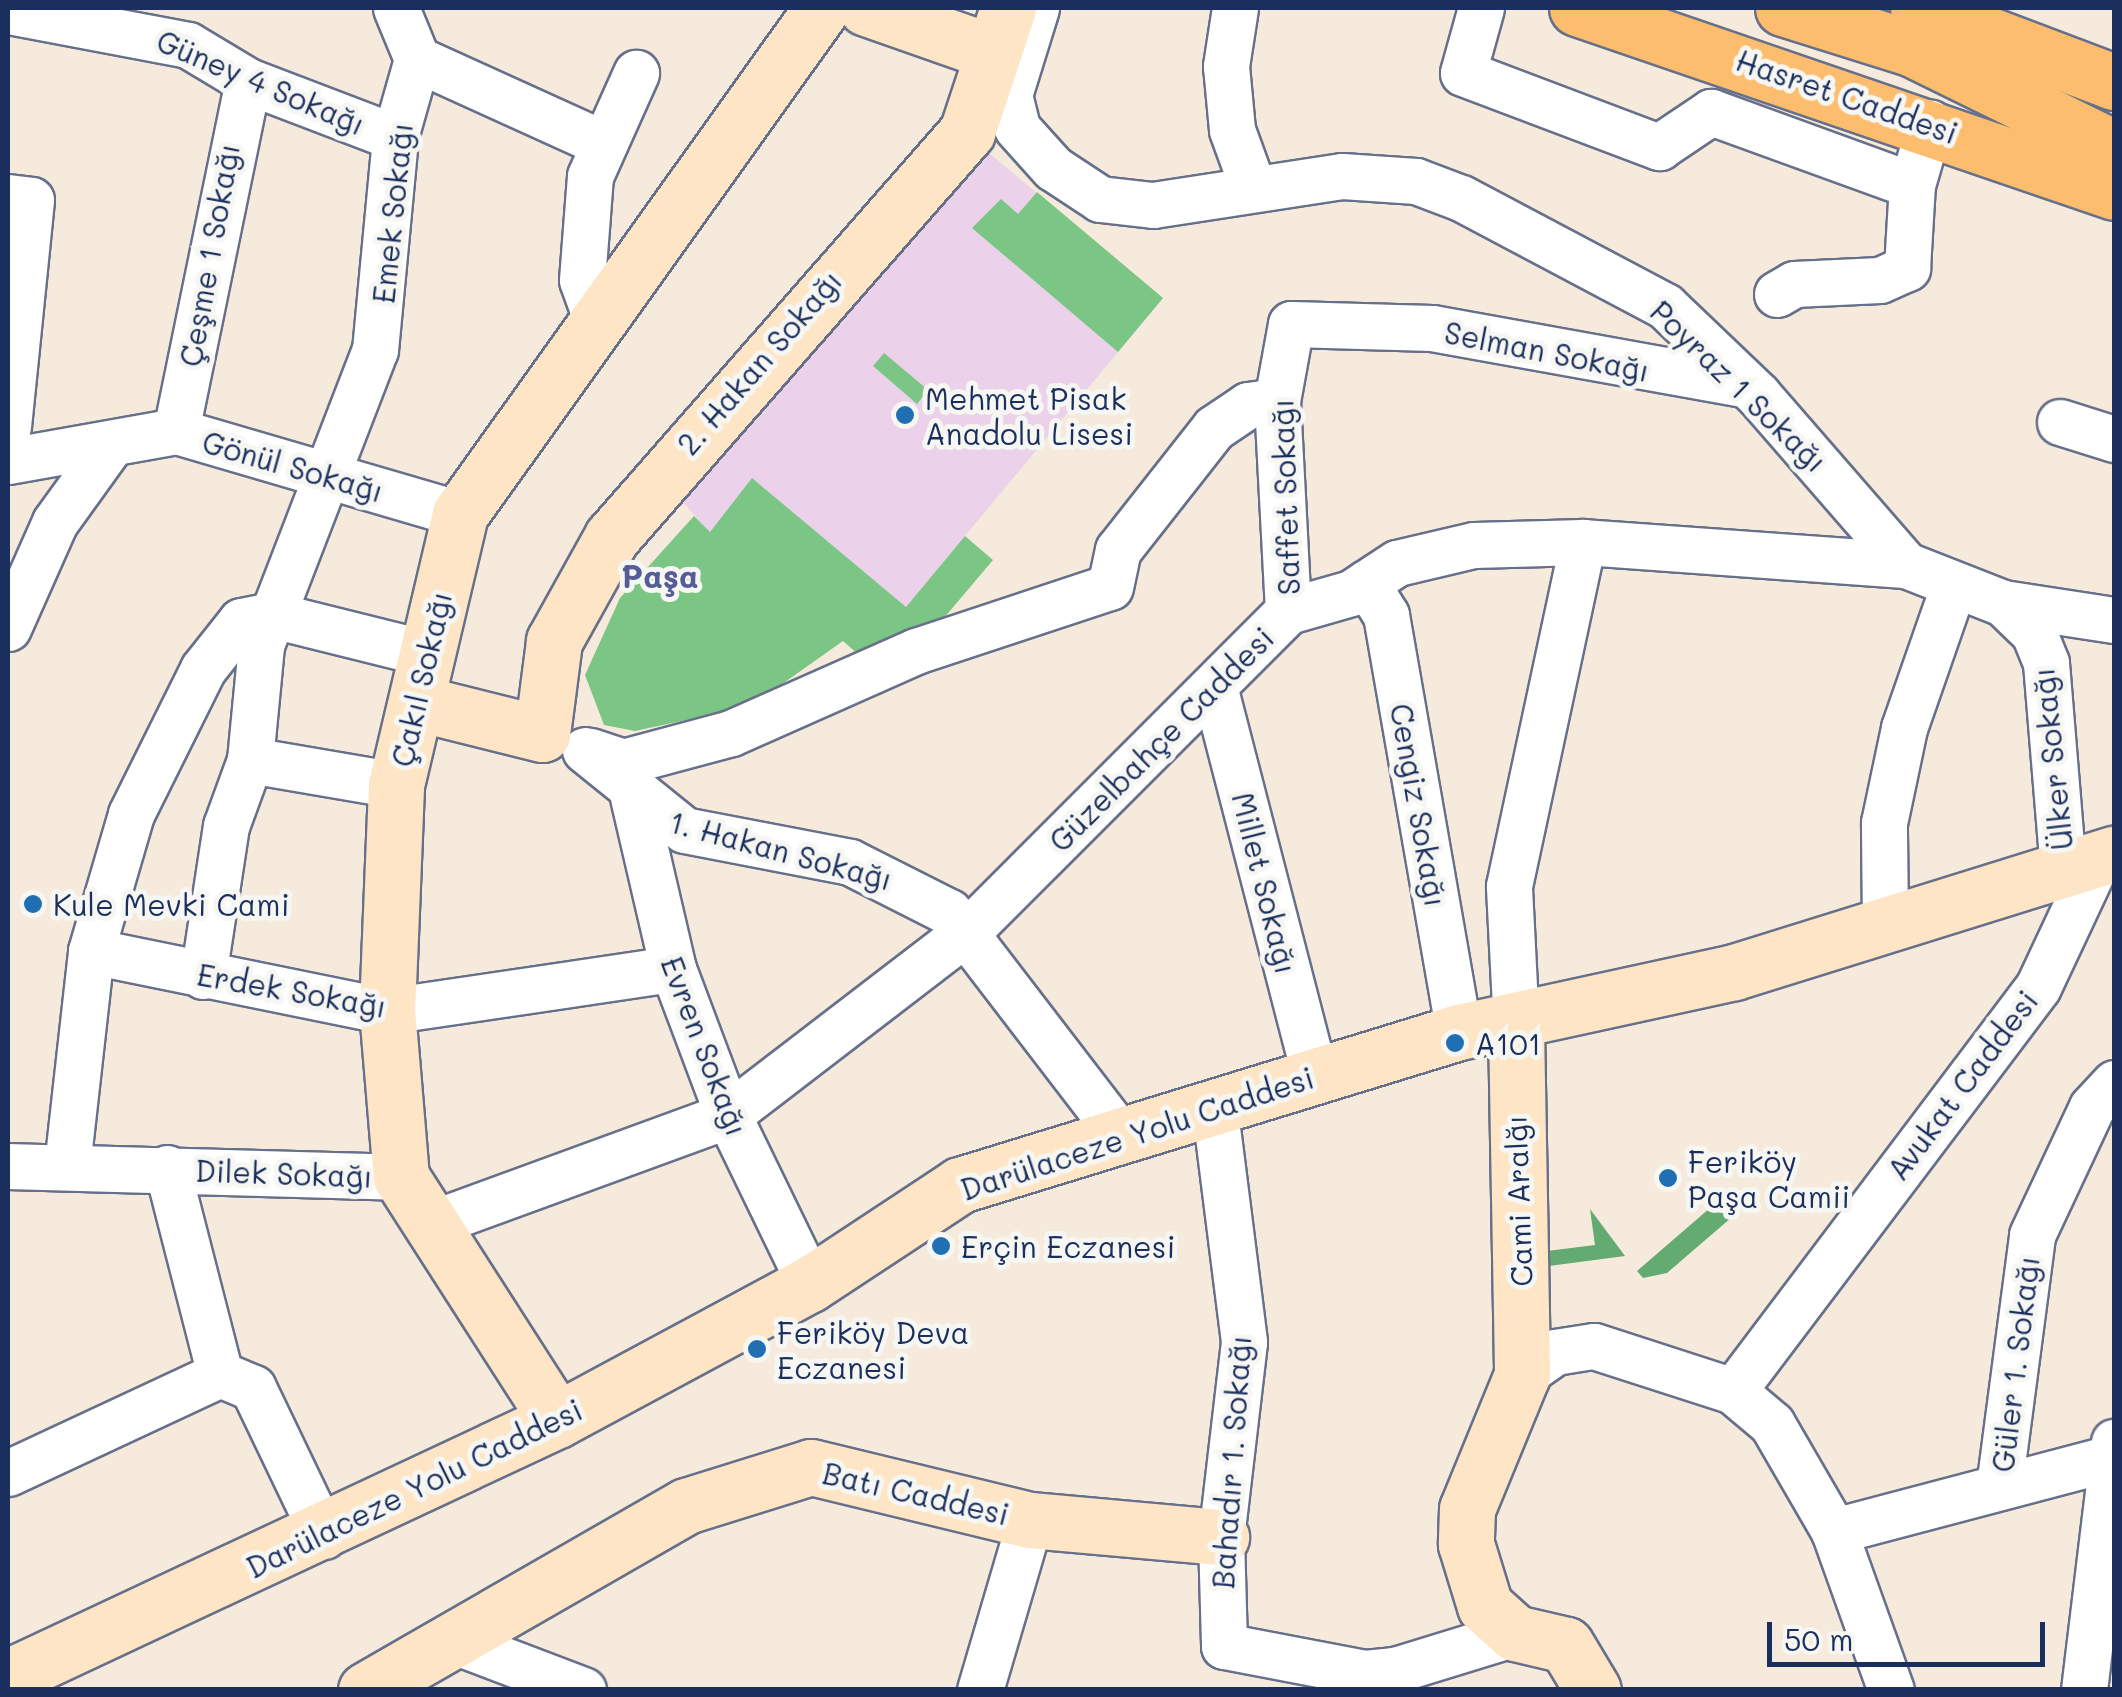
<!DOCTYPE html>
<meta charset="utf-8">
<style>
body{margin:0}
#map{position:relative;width:2122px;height:1697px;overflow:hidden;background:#f5eadb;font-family:Mali,sans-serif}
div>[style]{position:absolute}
.built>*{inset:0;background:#ecd1ea}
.green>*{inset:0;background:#7bc684}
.forest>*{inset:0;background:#64ab72}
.roads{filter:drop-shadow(2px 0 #67708a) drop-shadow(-2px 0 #67708a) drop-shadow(0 2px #67708a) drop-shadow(0 -2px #67708a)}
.street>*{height:45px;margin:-22.5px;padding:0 22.5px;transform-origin:22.5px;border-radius:22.5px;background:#fff}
.secondary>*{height:55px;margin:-27.5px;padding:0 27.5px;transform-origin:27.5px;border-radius:27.5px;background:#fee5c5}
.primary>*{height:55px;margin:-27.5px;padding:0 27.5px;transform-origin:27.5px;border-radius:27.5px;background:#fcbd6f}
.dots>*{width:28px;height:28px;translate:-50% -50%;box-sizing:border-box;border:5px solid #f6f6f2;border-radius:50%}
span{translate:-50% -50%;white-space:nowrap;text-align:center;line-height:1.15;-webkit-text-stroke:10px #f6f6f2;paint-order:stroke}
.street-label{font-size:30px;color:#1b2f5e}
.poi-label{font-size:30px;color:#1b2f5e}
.left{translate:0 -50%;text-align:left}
.neighbourhood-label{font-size:32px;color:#555d96;font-weight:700}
.frame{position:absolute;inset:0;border:10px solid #1b2f5e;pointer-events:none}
.scale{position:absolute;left:1767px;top:1622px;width:278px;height:45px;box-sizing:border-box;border:5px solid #1b2f5e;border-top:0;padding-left:12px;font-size:30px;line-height:35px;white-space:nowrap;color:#1b2f5e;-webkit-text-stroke:8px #f6f6f2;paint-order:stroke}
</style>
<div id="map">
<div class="built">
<div style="clip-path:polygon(984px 149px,1163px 298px,906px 607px,752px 479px,710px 533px,675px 493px)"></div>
</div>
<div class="green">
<div style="clip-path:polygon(1037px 192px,1163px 298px,1118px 352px,972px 228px,1001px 199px,1018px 214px)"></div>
<div style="clip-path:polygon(884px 353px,928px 390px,917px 404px,873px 366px)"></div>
<div style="clip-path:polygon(752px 478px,906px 607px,965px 536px,993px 560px,916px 651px,875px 669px,843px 641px,751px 706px,635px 731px,604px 725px,585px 675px,620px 598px,694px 516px,710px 532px)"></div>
</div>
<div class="forest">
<div style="clip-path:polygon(1725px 1195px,1739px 1211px,1667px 1273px,1643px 1278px,1637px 1271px)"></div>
<div style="clip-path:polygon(1590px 1209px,1625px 1256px,1549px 1266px,1547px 1251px,1595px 1245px)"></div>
</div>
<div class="roads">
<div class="street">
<div style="left:1036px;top:8px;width:91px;rotate:107.2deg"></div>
<div style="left:1009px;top:95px;width:34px;rotate:76deg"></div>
<div style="left:1017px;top:128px;width:54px;rotate:48deg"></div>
<div style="left:1053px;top:168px;width:56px;rotate:33.4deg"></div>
<div style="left:1100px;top:199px;width:53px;rotate:6.5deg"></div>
<div style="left:1153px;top:205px;width:191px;rotate:-8.7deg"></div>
<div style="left:1342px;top:176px;width:74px;rotate:3.9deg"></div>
<div style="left:1416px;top:181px;width:48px;rotate:20.7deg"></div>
<div style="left:1461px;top:198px;width:231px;rotate:27.9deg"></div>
<div style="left:1665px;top:306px;width:129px;rotate:43.7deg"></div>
<div style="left:1758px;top:395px;width:225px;rotate:49deg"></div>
<div style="left:1906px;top:565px;width:104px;rotate:21.4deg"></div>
<div style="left:2003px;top:603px;width:112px;rotate:8.7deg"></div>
<div style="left:1235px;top:8px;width:59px;rotate:98.8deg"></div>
<div style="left:1226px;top:66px;width:64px;rotate:84.6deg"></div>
<div style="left:1232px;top:130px;width:59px;rotate:70deg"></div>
<div style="left:1481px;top:8px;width:67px;rotate:105.5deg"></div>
<div style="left:1463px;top:73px;width:210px;rotate:20.7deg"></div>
<div style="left:1659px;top:147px;width:63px;rotate:-33.9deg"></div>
<div style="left:1711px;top:112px;width:214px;rotate:20deg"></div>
<div style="left:1912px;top:185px;width:65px;rotate:-73.8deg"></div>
<div style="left:8px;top:11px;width:183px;rotate:10.7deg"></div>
<div style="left:188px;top:45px;width:70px;rotate:31deg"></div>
<div style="left:248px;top:81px;width:157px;rotate:20.9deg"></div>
<div style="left:417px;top:59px;width:199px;rotate:24.4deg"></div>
<div style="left:8px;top:197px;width:23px;rotate:7deg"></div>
<div style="left:31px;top:200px;width:228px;rotate:95.8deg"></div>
<div style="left:1777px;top:294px;width:20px;rotate:-30deg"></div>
<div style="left:1794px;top:284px;width:86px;rotate:-2.7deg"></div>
<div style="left:1880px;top:280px;width:30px;rotate:-24deg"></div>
<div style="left:1907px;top:268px;width:83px;rotate:-86.6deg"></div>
<div style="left:596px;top:319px;width:41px;rotate:-109.7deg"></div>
<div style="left:582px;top:280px;width:104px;rotate:-85.6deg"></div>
<div style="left:590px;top:176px;width:113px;rotate:-65.9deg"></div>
<div style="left:2060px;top:422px;width:57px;rotate:17.5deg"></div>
<div style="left:176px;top:431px;width:357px;rotate:-78.4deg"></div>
<div style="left:8px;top:461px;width:171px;rotate:-10.1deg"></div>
<div style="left:176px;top:431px;width:296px;rotate:16.3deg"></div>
<div style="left:1366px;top:583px;width:38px;rotate:58deg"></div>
<div style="left:1386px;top:615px;width:423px;rotate:80.1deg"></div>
<div style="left:2003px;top:603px;width:43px;rotate:44.1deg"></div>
<div style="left:2034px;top:633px;width:32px;rotate:68deg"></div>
<div style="left:2046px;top:663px;width:209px;rotate:85.3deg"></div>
<div style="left:1288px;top:611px;width:210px;rotate:-93deg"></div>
<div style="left:1277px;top:401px;width:78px;rotate:-79.7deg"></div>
<div style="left:1291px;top:324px;width:141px;rotate:1.6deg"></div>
<div style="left:1432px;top:328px;width:315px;rotate:10.2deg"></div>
<div style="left:8px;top:628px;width:116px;rotate:-66.1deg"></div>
<div style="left:55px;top:522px;width:89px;rotate:-54.2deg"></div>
<div style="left:1215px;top:690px;width:399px;rotate:75.5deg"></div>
<div style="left:585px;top:750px;width:127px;rotate:38.9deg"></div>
<div style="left:684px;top:830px;width:169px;rotate:10.9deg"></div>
<div style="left:850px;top:862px;width:111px;rotate:26.8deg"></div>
<div style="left:949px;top:912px;width:281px;rotate:52.5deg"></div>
<div style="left:590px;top:751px;width:35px;rotate:18deg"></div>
<div style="left:623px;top:762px;width:112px;rotate:-15deg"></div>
<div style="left:731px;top:733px;width:202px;rotate:-23.9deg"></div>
<div style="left:916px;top:651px;width:204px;rotate:-18.3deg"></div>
<div style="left:1110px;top:587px;width:38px;rotate:-78deg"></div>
<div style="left:1118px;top:550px;width:155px;rotate:-51.8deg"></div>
<div style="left:1214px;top:428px;width:41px;rotate:-34.1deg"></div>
<div style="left:1248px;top:405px;width:29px;rotate:-8deg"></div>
<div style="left:250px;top:760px;width:116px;rotate:-84.5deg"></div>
<div style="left:261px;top:645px;width:316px;rotate:-68.9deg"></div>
<div style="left:375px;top:350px;width:214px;rotate:-84.6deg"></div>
<div style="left:395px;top:137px;width:81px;rotate:-74.2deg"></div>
<div style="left:417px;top:59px;width:55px;rotate:-112.4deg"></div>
<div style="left:633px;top:797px;width:177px;rotate:76.9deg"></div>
<div style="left:673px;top:969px;width:156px;rotate:69.4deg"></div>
<div style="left:728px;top:1115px;width:188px;rotate:64.1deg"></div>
<div style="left:1885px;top:926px;width:103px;rotate:-90.6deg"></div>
<div style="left:1884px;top:823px;width:97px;rotate:-78.1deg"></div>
<div style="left:1904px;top:728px;width:149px;rotate:-70.8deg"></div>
<div style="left:91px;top:951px;width:302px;rotate:11.5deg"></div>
<div style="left:387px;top:1011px;width:289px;rotate:-8.4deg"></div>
<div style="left:203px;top:976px;width:152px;rotate:-81.3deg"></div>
<div style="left:226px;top:826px;width:70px;rotate:-70deg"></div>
<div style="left:250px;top:760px;width:148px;rotate:9.7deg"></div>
<div style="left:1516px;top:1026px;width:140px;rotate:-92.9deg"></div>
<div style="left:1509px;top:886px;width:352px;rotate:-77.9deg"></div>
<div style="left:1214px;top:1104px;width:240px;rotate:82.8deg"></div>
<div style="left:1244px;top:1342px;width:196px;rotate:96.7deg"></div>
<div style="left:1221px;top:1537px;width:109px;rotate:88.4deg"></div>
<div style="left:1224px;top:1646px;width:144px;rotate:10.8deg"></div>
<div style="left:1365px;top:1673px;width:30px;rotate:-6deg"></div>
<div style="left:8px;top:1166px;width:393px;rotate:1.6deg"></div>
<div style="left:67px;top:1166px;width:216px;rotate:-83.6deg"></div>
<div style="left:91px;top:951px;width:143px;rotate:-73.7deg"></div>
<div style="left:131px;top:814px;width:162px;rotate:-63.6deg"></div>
<div style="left:203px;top:669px;width:61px;rotate:-51.6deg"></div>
<div style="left:241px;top:621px;width:33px;rotate:-11deg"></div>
<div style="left:273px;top:615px;width:157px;rotate:14deg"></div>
<div style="left:167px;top:1168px;width:213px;rotate:75.6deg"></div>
<div style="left:436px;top:1222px;width:311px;rotate:-20.1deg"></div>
<div style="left:728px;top:1115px;width:302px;rotate:-37.5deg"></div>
<div style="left:968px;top:931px;width:453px;rotate:-45deg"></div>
<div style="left:1288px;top:611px;width:66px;rotate:-15.9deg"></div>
<div style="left:1351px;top:593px;width:55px;rotate:-33.1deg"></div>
<div style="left:1397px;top:563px;width:79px;rotate:-13.2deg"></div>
<div style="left:1474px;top:545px;width:109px;rotate:-1.6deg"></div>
<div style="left:1583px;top:542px;width:324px;rotate:4.1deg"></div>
<div style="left:220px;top:1374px;width:36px;rotate:23deg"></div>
<div style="left:253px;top:1388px;width:164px;rotate:64.4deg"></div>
<div style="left:1522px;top:1375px;width:40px;rotate:-34.9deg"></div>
<div style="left:1555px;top:1352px;width:39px;rotate:-9deg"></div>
<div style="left:1594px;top:1346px;width:146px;rotate:17.9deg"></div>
<div style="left:1733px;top:1391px;width:51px;rotate:40.2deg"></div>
<div style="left:1772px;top:1424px;width:124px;rotate:59.9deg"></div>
<div style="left:1834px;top:1531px;width:169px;rotate:70.3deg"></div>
<div style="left:1733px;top:1391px;width:506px;rotate:-52.95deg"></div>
<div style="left:2038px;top:987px;width:139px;rotate:-64.9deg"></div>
<div style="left:8px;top:1473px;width:234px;rotate:-25deg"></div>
<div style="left:1999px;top:1487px;width:254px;rotate:-82.5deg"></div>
<div style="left:2032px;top:1235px;width:141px;rotate:-64.9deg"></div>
<div style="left:2092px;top:1107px;width:33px;rotate:-47deg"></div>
<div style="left:1834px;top:1531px;width:290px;rotate:-14.8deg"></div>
<div style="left:454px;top:1641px;width:138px;rotate:20.8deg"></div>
<div style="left:980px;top:1690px;width:177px;rotate:-73.6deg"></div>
<div style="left:1387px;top:1690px;width:22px;rotate:-68deg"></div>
<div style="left:1395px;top:1670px;width:126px;rotate:-17.1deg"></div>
<div style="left:2084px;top:1690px;width:250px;rotate:-83.1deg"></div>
</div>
<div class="secondary">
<div style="left:866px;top:8px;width:130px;rotate:19.3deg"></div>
<div style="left:418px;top:703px;width:128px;rotate:14deg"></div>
<div style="left:542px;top:734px;width:94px;rotate:-82.6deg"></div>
<div style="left:554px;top:641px;width:119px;rotate:-60.9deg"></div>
<div style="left:612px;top:537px;width:539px;rotate:-48.76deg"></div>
<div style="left:967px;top:132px;width:131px;rotate:-71.7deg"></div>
<div style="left:1516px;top:1026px;width:349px;rotate:89deg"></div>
<div style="left:1522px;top:1375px;width:145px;rotate:112.3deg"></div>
<div style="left:1467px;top:1509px;width:35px;rotate:92deg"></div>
<div style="left:1466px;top:1544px;width:65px;rotate:73deg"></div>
<div style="left:1485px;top:1606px;width:40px;rotate:42deg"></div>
<div style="left:1515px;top:1633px;width:52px;rotate:13.2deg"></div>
<div style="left:1566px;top:1645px;width:52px;rotate:59deg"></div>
<div style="left:557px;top:1420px;width:289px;rotate:-122.7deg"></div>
<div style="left:401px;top:1177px;width:167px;rotate:-94.8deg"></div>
<div style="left:387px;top:1011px;width:226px;rotate:-87.7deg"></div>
<div style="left:396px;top:785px;width:278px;rotate:-76.7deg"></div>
<div style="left:460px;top:514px;width:622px;rotate:-54.42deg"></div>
<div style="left:8px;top:1677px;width:606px;rotate:-25.09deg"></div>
<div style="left:557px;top:1420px;width:287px;rotate:-28.3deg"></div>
<div style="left:810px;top:1284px;width:180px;rotate:-33.4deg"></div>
<div style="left:960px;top:1185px;width:522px;rotate:-17.05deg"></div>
<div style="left:1459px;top:1032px;width:281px;rotate:-12.3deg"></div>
<div style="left:1734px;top:972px;width:398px;rotate:-17.3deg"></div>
<div style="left:366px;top:1690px;width:369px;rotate:-29.9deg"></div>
<div style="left:686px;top:1506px;width:131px;rotate:-17.3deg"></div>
<div style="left:811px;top:1467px;width:225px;rotate:13.6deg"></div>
<div style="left:1030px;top:1520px;width:192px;rotate:5.1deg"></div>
</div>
<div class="primary">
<div style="left:1577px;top:8px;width:568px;rotate:18.91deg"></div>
<div style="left:1783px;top:8px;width:136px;rotate:17.5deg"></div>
<div style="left:1913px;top:49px;width:224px;rotate:26.2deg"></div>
<div style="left:1918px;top:8px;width:210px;rotate:20.7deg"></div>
</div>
</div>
<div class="dots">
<div style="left:905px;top:415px;background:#1f6fb2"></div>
<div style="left:33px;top:904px;background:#1f6fb2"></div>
<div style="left:1455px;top:1043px;background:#1f6fb2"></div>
<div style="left:1668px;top:1178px;background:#1f6fb2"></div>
<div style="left:941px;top:1246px;background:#1f6fb2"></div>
<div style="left:757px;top:1349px;background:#1f6fb2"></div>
</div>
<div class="street-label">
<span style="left:261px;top:82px;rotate:23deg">Güney 4 Sokağı</span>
<span style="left:1847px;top:96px;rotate:19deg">Hasret Caddesi</span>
<span style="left:392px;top:213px;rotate:-84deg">Emek Sokağı</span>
<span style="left:209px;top:255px;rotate:-80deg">Çeşme 1 Sokağı</span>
<span style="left:1547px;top:351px;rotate:11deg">Selman Sokağı</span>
<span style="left:759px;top:362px;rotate:-49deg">2. Hakan Sokağı</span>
<span style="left:1739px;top:386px;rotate:44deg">Poyraz 1 Sokağı</span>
<span style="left:293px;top:466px;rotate:16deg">Gönül Sokağı</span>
<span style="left:1285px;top:497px;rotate:-92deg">Saffet Sokağı</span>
<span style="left:421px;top:679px;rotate:-77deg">Çakıl Sokağı</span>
<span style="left:1161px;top:739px;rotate:-45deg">Güzelbahçe Caddesi</span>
<span style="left:2052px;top:759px;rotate:-96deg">Ülker Sokağı</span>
<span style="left:1419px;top:805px;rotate:80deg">Cengiz Sokağı</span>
<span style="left:781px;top:850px;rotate:15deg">1. Hakan Sokağı</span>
<span style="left:1265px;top:883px;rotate:76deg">Millet Sokağı</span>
<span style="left:292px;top:990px;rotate:10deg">Erdek Sokağı</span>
<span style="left:705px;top:1046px;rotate:69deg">Evren Sokağı</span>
<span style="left:1962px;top:1085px;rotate:-53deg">Avukat Caddesi</span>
<span style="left:1137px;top:1133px;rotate:-18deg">Darülaceze Yolu Caddesi</span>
<span style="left:284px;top:1173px;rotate:2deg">Dilek Sokağı</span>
<span style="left:1518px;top:1201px;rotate:-92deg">Cami Aralğı</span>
<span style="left:2015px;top:1364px;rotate:-83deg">Güler 1. Sokağı</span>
<span style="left:1231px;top:1462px;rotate:-86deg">Bahadır 1. Sokağı</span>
<span style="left:414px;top:1488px;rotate:-26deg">Darülaceze Yolu Caddesi</span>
<span style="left:916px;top:1493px;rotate:13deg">Batı Caddesi</span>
</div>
<div class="poi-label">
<span class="left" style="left:925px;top:415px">Mehmet Pisak<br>Anadolu Lisesi</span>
<span class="left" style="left:53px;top:904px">Kule Mevki Cami</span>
<span class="left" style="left:1475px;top:1043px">A101</span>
<span class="left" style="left:1688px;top:1178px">Feriköy<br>Paşa Camii</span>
<span class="left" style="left:961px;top:1246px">Erçin Eczanesi</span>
<span class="left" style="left:777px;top:1349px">Feriköy Deva<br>Eczanesi</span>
</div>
<div class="neighbourhood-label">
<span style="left:660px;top:575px">Paşa</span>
</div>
<div class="frame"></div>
<div class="scale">50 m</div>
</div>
